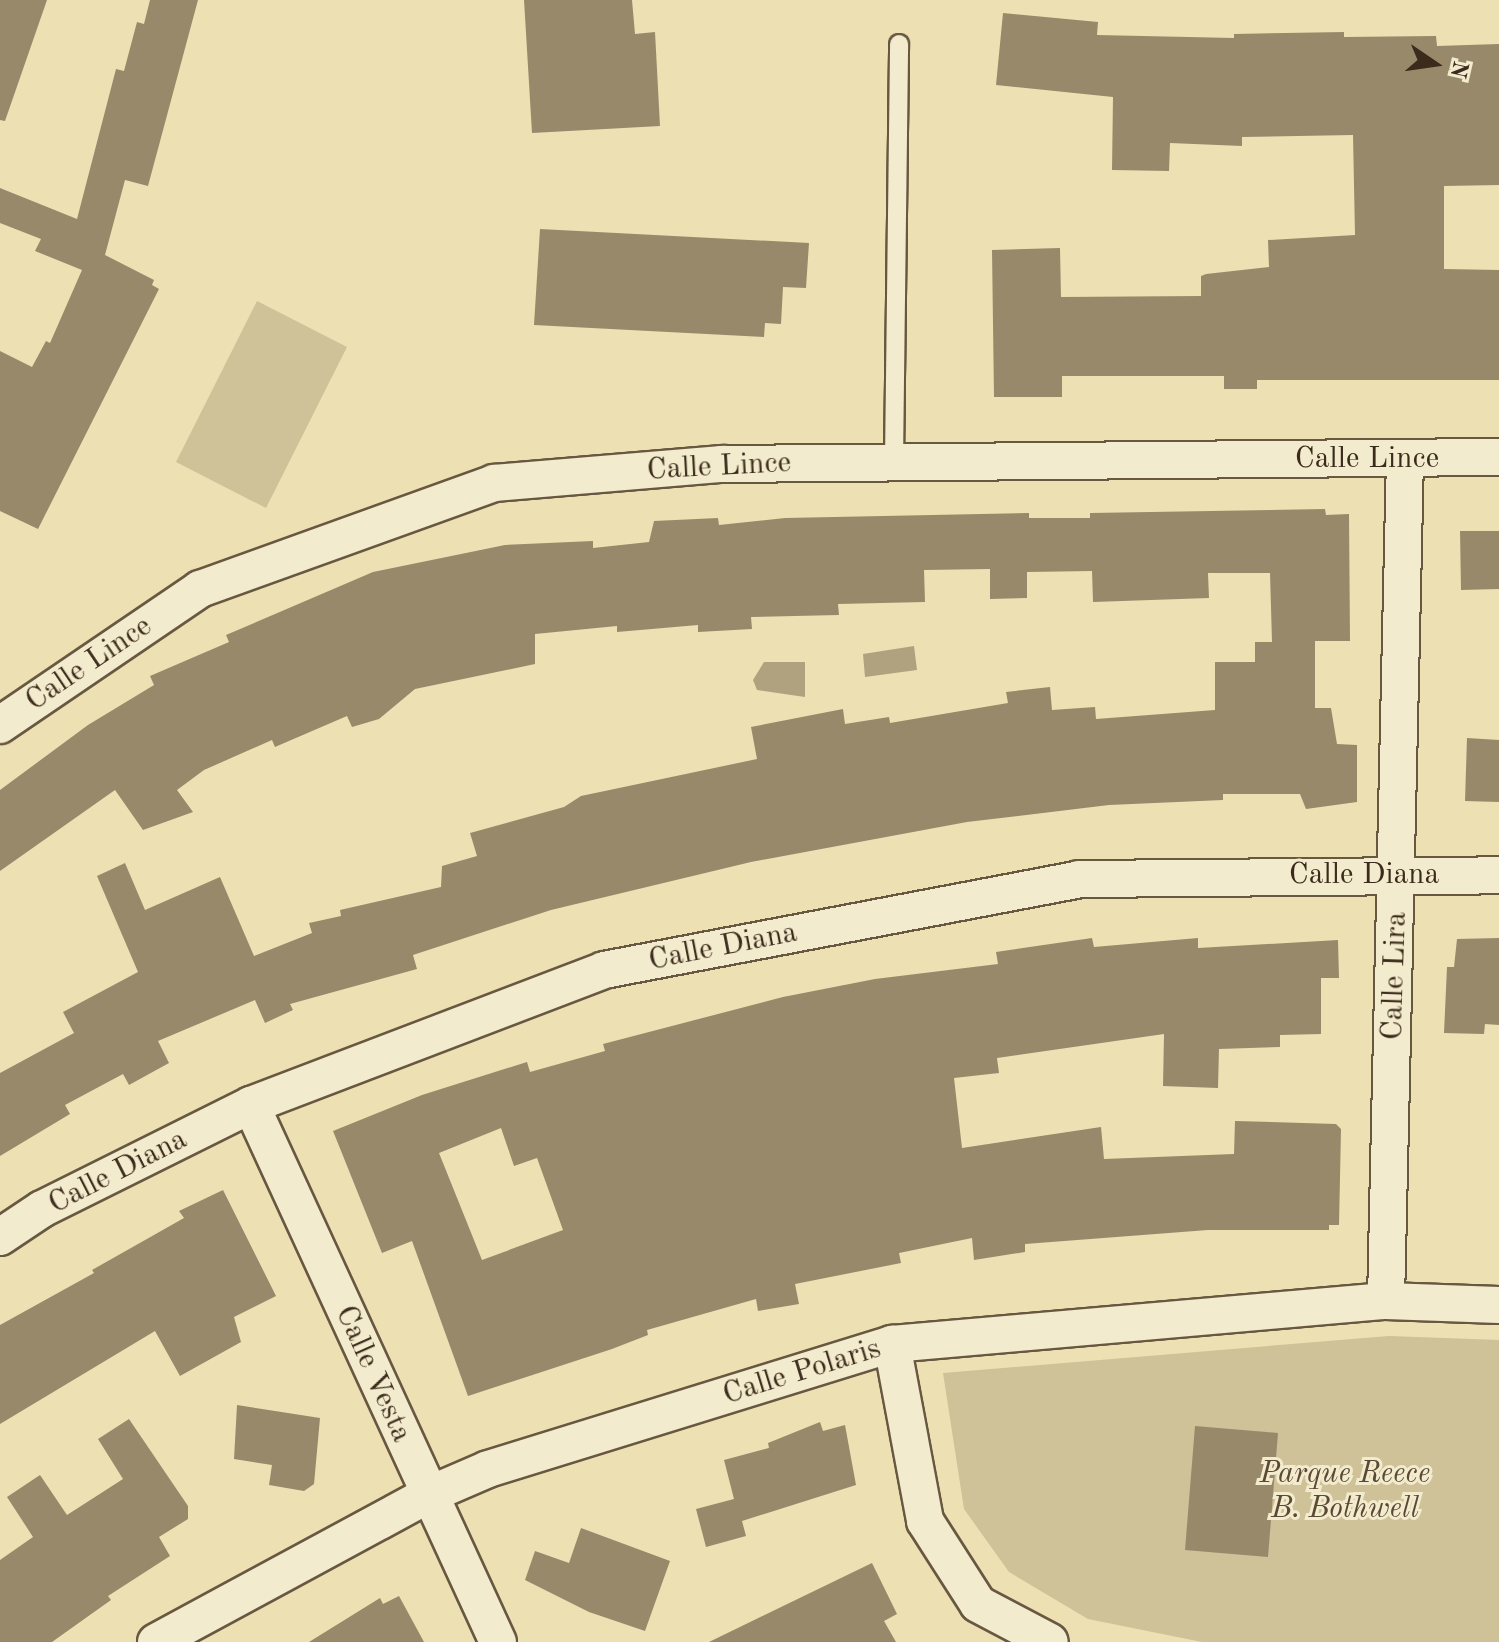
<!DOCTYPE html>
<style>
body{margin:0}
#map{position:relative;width:1499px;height:1642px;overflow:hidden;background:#ede0b2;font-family:"Old Standard TT",serif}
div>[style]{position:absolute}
.green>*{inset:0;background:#cfc198}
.water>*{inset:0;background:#b0a27f}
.building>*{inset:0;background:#98896a}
.roads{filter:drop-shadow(2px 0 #685842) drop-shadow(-2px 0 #685842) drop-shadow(0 2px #685842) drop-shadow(0 -2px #685842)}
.lane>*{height:18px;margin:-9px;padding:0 9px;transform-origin:9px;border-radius:9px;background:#f3ebcd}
.street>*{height:36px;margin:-18px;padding:0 18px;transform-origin:18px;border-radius:18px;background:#f3ebcd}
span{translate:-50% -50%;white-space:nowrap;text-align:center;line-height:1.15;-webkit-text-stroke:6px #f3ebcd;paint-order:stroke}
.street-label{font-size:30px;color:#3b2b1c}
.park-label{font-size:30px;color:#594935;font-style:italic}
.north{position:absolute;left:1395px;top:24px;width:80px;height:80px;-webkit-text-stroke:6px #f3ebcd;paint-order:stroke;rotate:103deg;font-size:22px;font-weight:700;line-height:32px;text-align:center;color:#3b2b1c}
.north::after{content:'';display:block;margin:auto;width:28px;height:36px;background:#3b2b1c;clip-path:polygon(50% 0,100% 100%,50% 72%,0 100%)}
</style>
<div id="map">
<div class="green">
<div style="clip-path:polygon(257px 301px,347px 347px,266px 508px,176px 462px)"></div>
<div style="clip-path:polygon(1389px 1336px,1499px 1340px,1499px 1642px,1202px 1642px,1088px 1619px,1009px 1572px,964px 1509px,943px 1373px)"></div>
</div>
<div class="water">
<div style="clip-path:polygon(914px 646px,917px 670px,865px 677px,863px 654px)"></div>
<div style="clip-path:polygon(764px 662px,805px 662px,805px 697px,757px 690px,753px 680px)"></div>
</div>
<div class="building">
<div style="clip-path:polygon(0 0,47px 0,5px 121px,0 120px)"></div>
<div style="clip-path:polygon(150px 0,198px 0,148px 186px,125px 180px,105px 255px,154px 280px,152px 285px,159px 289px,38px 529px,0 511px,0 351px,32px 367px,46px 341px,50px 343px,82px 270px,35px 251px,41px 239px,0 223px,0 188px,77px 219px,116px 69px,124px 71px,137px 22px,144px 24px)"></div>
<div style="clip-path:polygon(524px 0,632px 0,635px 34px,655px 32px,660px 126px,532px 133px)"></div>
<div style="clip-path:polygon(1003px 13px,1098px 22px,1097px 35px,1234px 38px,1234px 34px,1344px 32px,1344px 37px,1436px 36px,1437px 46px,1499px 44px,1499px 185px,1444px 186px,1444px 269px,1499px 270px,1499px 380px,1257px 380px,1257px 389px,1224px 389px,1224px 376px,1062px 376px,1062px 397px,994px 397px,992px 250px,1060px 248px,1061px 297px,1201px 296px,1201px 276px,1206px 274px,1269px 267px,1268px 240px,1355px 235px,1353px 135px,1242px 137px,1242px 146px,1170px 143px,1169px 171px,1112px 170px,1113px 97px,996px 85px)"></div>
<div style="clip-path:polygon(540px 229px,809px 243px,806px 288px,783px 287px,781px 324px,765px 323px,764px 337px,534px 325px)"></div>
<div style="clip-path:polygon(1325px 509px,1326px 515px,1349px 514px,1350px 641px,1315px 641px,1315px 708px,1331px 708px,1337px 744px,1357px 745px,1357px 802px,1306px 809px,1300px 794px,1223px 794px,1223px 800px,1109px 805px,967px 822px,751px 862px,551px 910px,413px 955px,417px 969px,290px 1004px,293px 1010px,265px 1023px,255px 1000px,158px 1041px,169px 1063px,129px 1085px,123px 1074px,65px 1105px,70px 1114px,0 1156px,0 1073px,74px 1033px,63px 1012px,138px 972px,97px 876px,125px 863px,145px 910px,220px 877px,254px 956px,312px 933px,309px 923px,341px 916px,340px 910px,441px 887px,442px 866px,477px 856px,470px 833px,564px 807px,581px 796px,757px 759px,751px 727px,843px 709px,845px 724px,889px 717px,890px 723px,1008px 703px,1006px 692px,1050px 687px,1052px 710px,1095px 707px,1096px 719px,1215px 710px,1215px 662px,1255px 662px,1255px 642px,1272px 642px,1270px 573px,1208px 573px,1209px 598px,1093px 602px,1092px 571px,1027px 572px,1027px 598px,990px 599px,990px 569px,924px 570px,925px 602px,838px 604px,839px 615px,751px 617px,752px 629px,698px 632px,698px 625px,617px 632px,617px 626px,535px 634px,535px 664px,415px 689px,379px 719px,352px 727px,347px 716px,275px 747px,272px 740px,204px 770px,177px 790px,193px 812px,143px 830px,115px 790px,0 871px,0 790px,88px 725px,154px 685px,150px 676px,229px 642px,226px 635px,373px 572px,505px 545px,593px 541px,593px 548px,649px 542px,654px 521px,718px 518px,719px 525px,785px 518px,1029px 513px,1029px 518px,1090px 518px,1090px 513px)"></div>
<div style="clip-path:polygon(1460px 531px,1499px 531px,1499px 589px,1461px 590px)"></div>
<div style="clip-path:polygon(1467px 738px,1499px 740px,1499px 802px,1465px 801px)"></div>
<div style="clip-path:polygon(evenodd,1092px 938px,1094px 947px,1198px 938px,1198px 948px,1338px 940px,1339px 978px,1321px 978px,1321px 1034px,1280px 1035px,1280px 1047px,1219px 1049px,1218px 1088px,1163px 1086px,1164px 1034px,997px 1058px,999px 1073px,954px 1078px,962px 1148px,1101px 1127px,1104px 1159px,1234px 1154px,1235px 1121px,1336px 1124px,1341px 1129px,1339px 1225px,1329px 1225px,1329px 1230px,1208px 1230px,1025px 1244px,1025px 1252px,974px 1260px,972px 1238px,899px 1253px,901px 1263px,795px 1284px,799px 1304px,758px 1311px,756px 1299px,647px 1330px,648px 1335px,612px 1349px,468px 1396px,412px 1241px,382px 1253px,333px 1131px,422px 1095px,527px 1062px,530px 1072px,605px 1051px,603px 1044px,783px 997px,875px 979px,998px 964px,996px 952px,1092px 938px,501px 1128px,514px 1166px,537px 1158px,563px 1230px,482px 1260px,439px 1153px,501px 1128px)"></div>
<div style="clip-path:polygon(1499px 938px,1499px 1025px,1485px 1024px,1484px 1034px,1444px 1033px,1447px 967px,1454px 967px,1457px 939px)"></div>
<div style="clip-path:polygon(223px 1190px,276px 1296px,234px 1317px,241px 1342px,180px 1376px,155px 1331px,0 1424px,0 1325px,94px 1273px,92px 1270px,184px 1218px,179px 1211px)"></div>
<div style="clip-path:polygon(237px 1405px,320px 1418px,314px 1484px,304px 1491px,269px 1485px,272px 1465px,234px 1459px)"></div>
<div style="clip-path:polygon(129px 1419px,188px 1506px,188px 1519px,159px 1537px,170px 1556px,108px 1596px,111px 1600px,52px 1642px,0 1642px,0 1560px,33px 1537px,7px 1497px,40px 1475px,67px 1515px,123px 1479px,98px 1439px)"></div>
<div style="clip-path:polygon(820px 1422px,823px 1431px,845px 1425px,856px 1485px,742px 1521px,746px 1536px,706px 1547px,696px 1509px,734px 1499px,724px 1460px,769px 1448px,768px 1443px)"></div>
<div style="clip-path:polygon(1195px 1426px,1278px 1433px,1268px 1557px,1185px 1550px)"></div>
<div style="clip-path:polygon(581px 1528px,670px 1561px,645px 1631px,589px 1612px,525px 1580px,535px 1551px,569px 1563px)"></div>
<div style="clip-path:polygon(872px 1563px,897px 1614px,884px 1621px,896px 1642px,709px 1642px)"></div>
<div style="clip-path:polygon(399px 1596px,424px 1642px,309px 1642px,380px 1598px,383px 1604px)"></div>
</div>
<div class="roads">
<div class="lane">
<div style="left:894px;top:461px;width:417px;rotate:-89.3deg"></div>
</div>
<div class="street">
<div style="left:0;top:725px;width:242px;rotate:-34.2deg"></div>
<div style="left:200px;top:589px;width:313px;rotate:-19.8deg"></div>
<div style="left:494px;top:483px;width:229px;rotate:-4.8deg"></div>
<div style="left:722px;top:464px;width:777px;rotate:-0.52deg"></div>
<div style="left:251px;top:1105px;width:591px;rotate:65.3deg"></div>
<div style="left:0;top:1237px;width:50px;rotate:-33.7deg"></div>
<div style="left:42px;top:1209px;width:233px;rotate:-26.5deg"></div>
<div style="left:251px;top:1105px;width:378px;rotate:-20.9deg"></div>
<div style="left:604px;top:970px;width:484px;rotate:-10.8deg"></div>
<div style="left:1079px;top:879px;width:420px;rotate:-0.5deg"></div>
<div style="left:1386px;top:1301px;width:841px;rotate:-88.71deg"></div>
<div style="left:892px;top:1344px;width:180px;rotate:79.4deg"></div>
<div style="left:925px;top:1521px;width:98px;rotate:57.4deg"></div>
<div style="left:978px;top:1604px;width:81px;rotate:27.8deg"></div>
<div style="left:156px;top:1642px;width:309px;rotate:-28.4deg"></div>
<div style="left:428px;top:1495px;width:65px;rotate:-23.4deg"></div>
<div style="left:488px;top:1469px;width:423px;rotate:-17.2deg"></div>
<div style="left:892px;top:1344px;width:496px;rotate:-5deg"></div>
<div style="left:1386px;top:1301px;width:113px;rotate:2deg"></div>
</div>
</div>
<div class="street-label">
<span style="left:1367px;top:459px">Calle Lince</span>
<span style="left:719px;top:467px;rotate:-3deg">Calle Lince</span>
<span style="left:89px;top:664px;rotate:-34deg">Calle Lince</span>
<span style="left:1364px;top:875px">Calle Diana</span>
<span style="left:723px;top:947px;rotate:-11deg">Calle Diana</span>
<span style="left:1395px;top:976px;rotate:-88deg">Calle Lira</span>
<span style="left:118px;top:1172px;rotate:-27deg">Calle Diana</span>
<span style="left:802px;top:1372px;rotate:-17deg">Calle Polaris</span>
<span style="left:373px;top:1374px;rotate:66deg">Calle Vesta</span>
</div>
<div class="park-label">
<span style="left:1345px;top:1491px">Parque Reece<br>B. Bothwell</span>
</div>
<div class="north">N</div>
</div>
